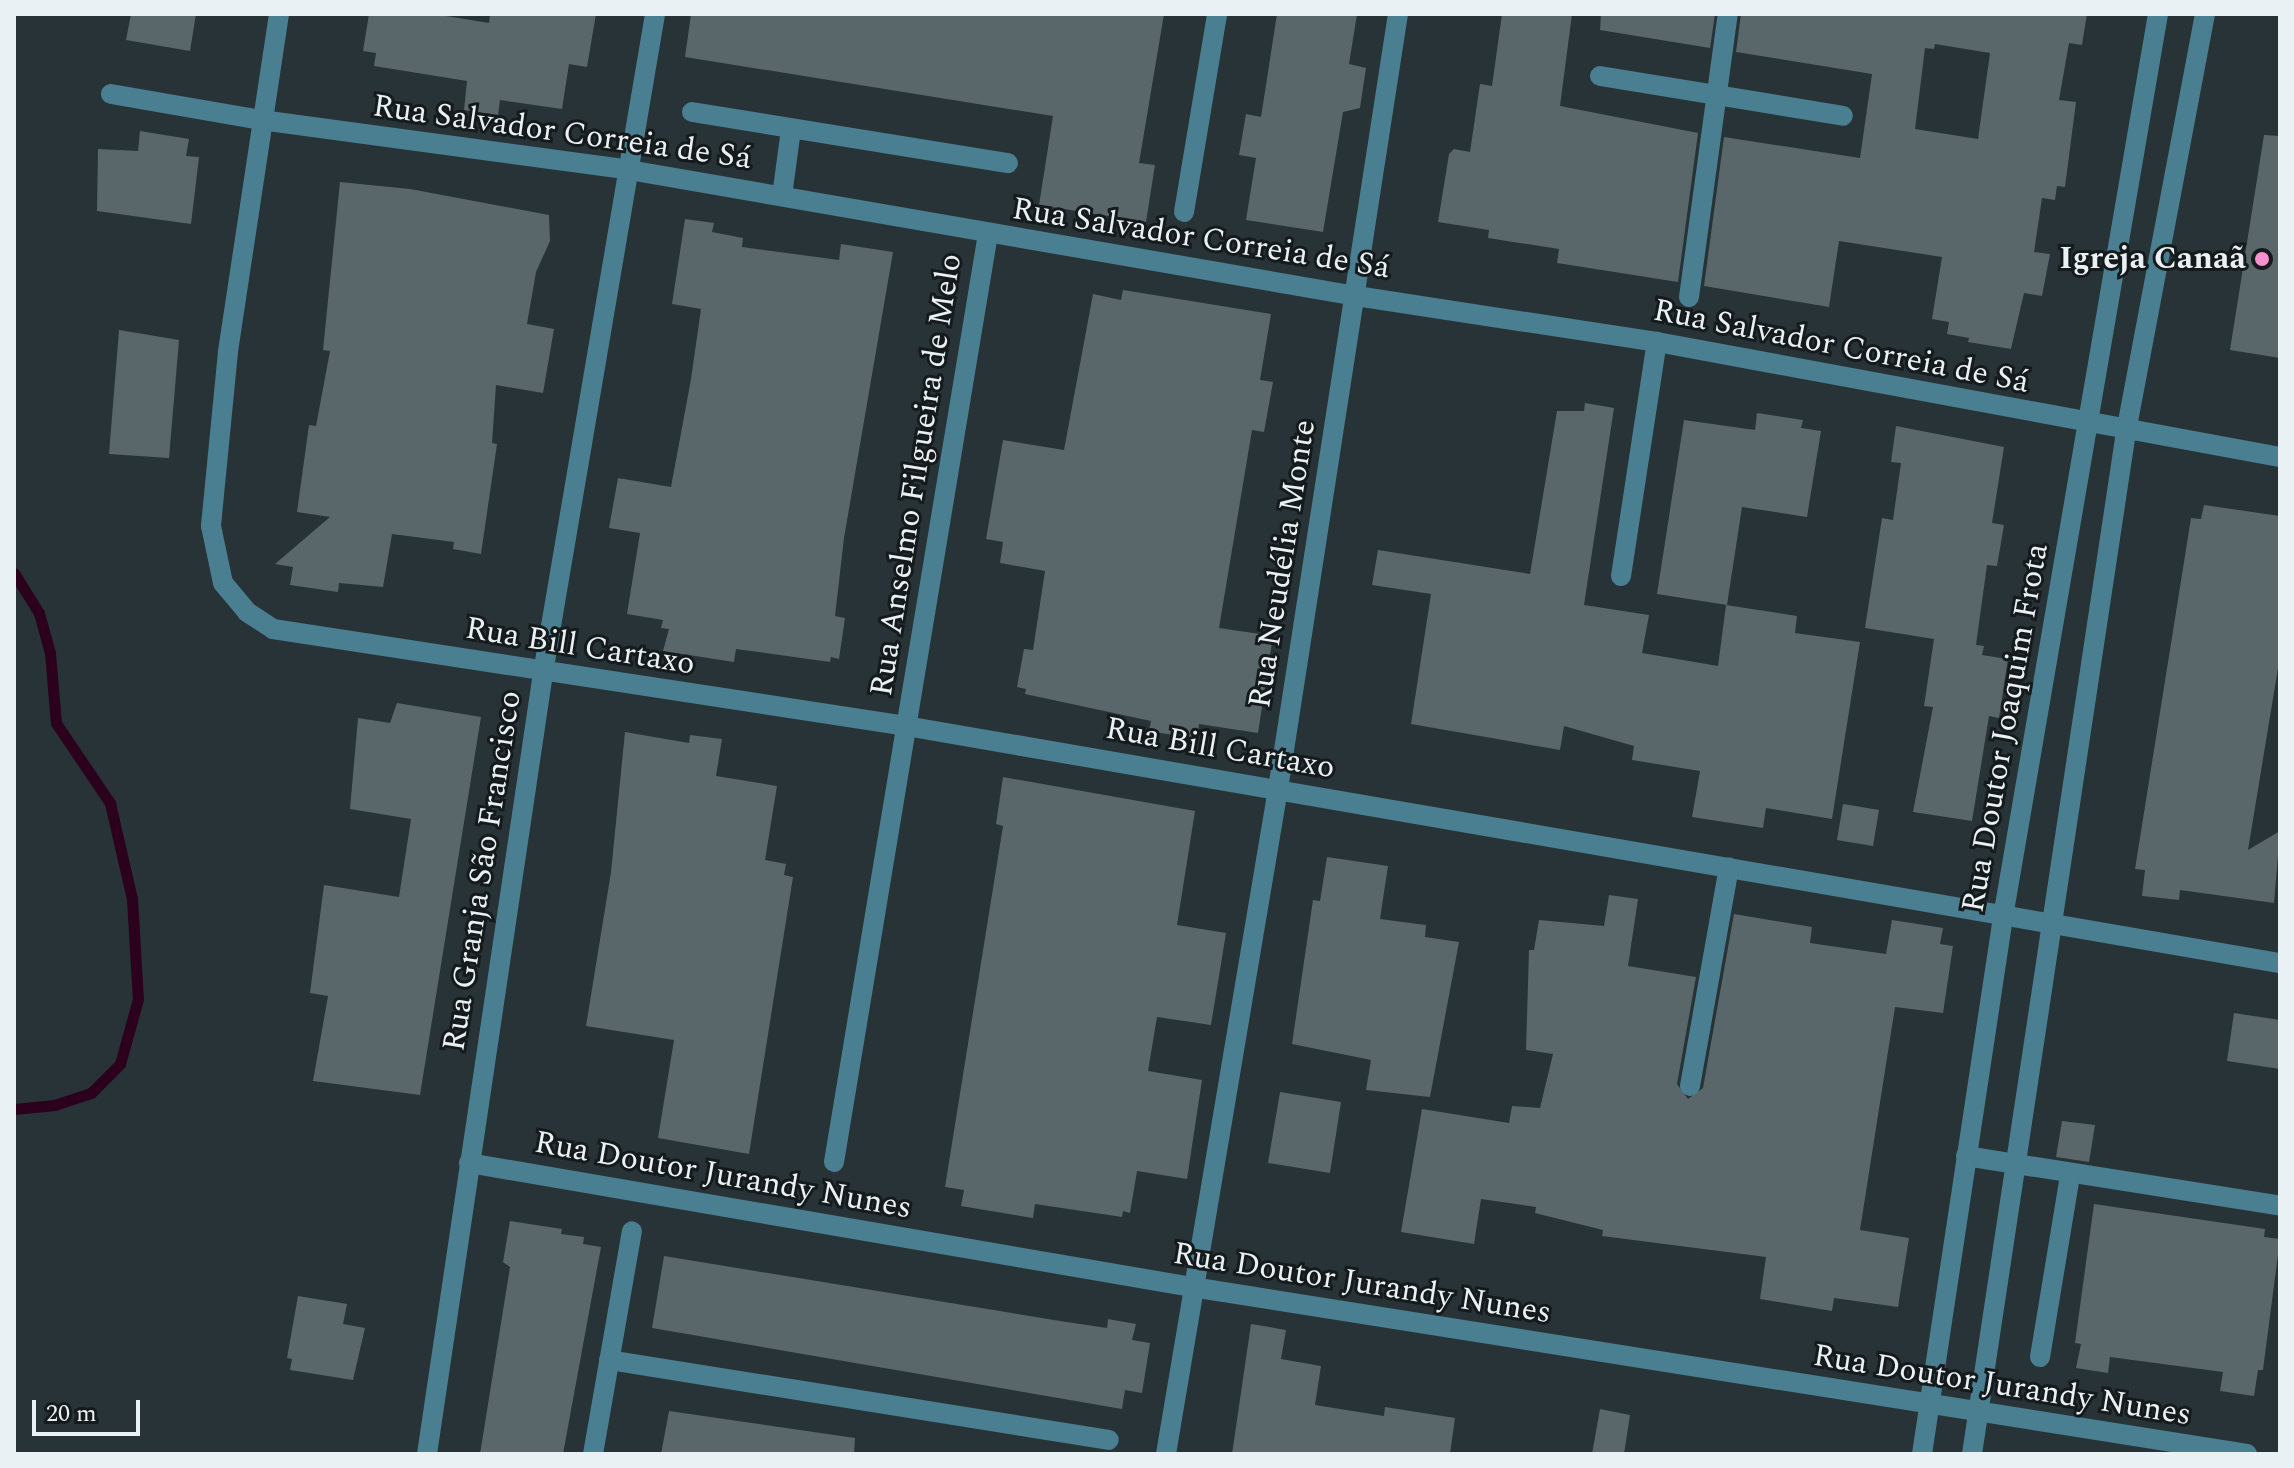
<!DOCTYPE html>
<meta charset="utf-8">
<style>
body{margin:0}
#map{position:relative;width:2294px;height:1468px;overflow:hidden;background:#283337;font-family:Spectral,serif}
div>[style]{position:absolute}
.stream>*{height:11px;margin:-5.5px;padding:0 5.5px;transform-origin:5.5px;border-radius:5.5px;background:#2b011e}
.building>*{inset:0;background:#59666a}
.minor>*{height:20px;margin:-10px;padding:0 10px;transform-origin:10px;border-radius:10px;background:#497f90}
.dots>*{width:22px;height:22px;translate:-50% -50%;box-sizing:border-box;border:4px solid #151a1c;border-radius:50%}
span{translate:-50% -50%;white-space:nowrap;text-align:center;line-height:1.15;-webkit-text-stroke:6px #151a1c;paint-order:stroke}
.street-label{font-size:32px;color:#eaf1f4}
.poi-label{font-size:32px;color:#eaf1f4;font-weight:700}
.right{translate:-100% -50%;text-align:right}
.frame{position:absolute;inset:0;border:16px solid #eaf1f4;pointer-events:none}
.scale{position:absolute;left:32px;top:1400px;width:108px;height:36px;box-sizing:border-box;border:4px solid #eaf1f4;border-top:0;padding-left:10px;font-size:24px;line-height:28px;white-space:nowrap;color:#eaf1f4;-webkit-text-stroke:6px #151a1c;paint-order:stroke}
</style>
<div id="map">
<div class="stream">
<div style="left:14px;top:573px;width:47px;rotate:58deg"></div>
<div style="left:39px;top:613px;width:41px;rotate:74.6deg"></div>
<div style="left:50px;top:653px;width:70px;rotate:85.1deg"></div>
<div style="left:56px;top:723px;width:97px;rotate:56deg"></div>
<div style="left:110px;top:803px;width:98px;rotate:77.1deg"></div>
<div style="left:132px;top:899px;width:100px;rotate:86.6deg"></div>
<div style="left:138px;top:999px;width:67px;rotate:105.5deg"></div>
<div style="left:120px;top:1064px;width:41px;rotate:135deg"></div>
<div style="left:91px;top:1093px;width:38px;rotate:162deg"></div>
<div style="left:55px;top:1105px;width:41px;rotate:174.4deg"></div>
</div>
<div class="building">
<div style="clip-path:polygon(131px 14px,196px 14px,190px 51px,126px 40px)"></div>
<div style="clip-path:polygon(369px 14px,440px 15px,489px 23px,490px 14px,596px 14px,587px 67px,569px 64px,562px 109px,500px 100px,498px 115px,464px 110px,467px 81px,374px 66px,376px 53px,363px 51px)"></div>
<div style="clip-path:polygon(691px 14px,1164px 14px,1139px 163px,1155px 165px,1146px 222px,1039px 205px,1053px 116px,685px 57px)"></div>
<div style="clip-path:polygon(1277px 14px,1357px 14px,1349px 64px,1366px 68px,1360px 108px,1343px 112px,1323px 232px,1246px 220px,1256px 158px,1239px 155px,1246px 114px,1261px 117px)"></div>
<div style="clip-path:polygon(1502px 14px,1572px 14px,1560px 106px,1698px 133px,1678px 282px,1557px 263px,1559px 249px,1488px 238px,1489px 230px,1438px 222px,1449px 154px,1454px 149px,1470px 152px,1480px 84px,1492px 86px)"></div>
<div style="clip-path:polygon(1601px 14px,1715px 14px,1710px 48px,1600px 30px)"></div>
<div style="clip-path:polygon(evenodd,1741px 14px,2087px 14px,2082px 45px,2069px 43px,2059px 100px,2076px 102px,2065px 187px,2057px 186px,2055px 200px,2042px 198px,2034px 252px,2050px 254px,2042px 296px,2024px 293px,2011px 349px,1968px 342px,1969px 338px,1947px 334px,1949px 322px,1932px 319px,1942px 257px,1839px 241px,1829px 307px,1704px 286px,1724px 137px,1860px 158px,1872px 74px,1736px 52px,1741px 14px,1935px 44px,1990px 53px,1978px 139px,1915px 129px,1925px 48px,1934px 49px,1935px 44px)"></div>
<div style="clip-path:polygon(140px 131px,189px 139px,186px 156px,199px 157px,191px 224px,97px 211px,98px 149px,138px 151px)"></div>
<div style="clip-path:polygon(2264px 135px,2280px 136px,2280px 358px,2230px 350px)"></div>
<div style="clip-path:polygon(340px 182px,410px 189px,549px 215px,550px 241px,536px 272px,527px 324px,554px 329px,543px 393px,496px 385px,492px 443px,497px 444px,481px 554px,453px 549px,454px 542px,392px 534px,383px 587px,339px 583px,338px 592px,290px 585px,293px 567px,275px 564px,330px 517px,297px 512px,309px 425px,316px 426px,330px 351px,323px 350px)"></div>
<div style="clip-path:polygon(685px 219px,714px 223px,712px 232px,743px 238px,742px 247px,839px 260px,841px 244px,893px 252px,844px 538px,835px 616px,845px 618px,839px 659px,831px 657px,830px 662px,736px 649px,734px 662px,663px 651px,669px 629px,661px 628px,663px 620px,627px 614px,640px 533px,609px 528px,618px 478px,671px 487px,691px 379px,701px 309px,672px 304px)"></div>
<div style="clip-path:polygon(1123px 290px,1271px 314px,1260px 380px,1273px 382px,1264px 432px,1252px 430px,1219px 628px,1273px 636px,1258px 733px,1199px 724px,1197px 739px,1149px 731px,1151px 721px,1025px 694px,1026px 689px,1017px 687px,1024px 649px,1033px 650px,1045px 571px,1000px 563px,1003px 542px,986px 539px,1003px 440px,1064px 450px,1093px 294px,1121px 300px)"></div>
<div style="clip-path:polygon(119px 330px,179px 340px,169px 458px,109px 454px)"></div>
<div style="clip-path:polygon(1585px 403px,1614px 408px,1584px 605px,1649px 615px,1642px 653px,1718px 666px,1726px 605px,1797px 616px,1795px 633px,1860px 642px,1832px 819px,1766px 808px,1763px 828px,1692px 817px,1700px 771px,1632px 760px,1634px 746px,1564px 726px,1560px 750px,1411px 724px,1431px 594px,1372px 585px,1378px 550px,1530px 574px,1557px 411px,1584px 411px)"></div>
<div style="clip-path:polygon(1757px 413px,1803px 420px,1801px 428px,1821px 431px,1807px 517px,1742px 507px,1727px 605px,1657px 594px,1684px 420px,1755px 430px)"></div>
<div style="clip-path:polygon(1896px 426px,2004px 447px,1992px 523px,2004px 525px,1997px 566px,1987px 565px,1976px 645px,1984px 646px,1982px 655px,2008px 659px,1999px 718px,1989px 716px,1972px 821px,1913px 812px,1933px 707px,1924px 706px,1934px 639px,1865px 628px,1882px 518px,1893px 520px,1901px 463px,1891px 462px)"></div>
<div style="clip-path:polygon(2204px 505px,2280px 516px,2280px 656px,2248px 850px,2280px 831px,2274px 903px,2180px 890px,2179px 900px,2142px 896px,2145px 870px,2135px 869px,2191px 518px,2201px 519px)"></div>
<div style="clip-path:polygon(397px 703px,481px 717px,420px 1095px,313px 1081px,328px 996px,310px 993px,324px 885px,399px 897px,411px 819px,350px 809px,358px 718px,390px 723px)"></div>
<div style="clip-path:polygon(625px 732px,689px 743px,690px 735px,722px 739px,716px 776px,777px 786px,765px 860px,786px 864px,784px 875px,793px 877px,749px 1154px,658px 1138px,674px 1040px,586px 1026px,611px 872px)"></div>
<div style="clip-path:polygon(1003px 777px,1195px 811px,1177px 925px,1226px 933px,1211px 1025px,1157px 1017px,1148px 1071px,1202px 1080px,1187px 1179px,1137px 1171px,1130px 1213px,1123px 1211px,1122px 1217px,1035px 1204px,1033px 1218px,961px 1206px,964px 1190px,945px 1187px,1003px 826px,996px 824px)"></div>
<div style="clip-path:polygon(1843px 804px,1879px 810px,1873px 846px,1837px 840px)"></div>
<div style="clip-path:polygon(1327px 857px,1388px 866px,1380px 919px,1426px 925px,1425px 937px,1459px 942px,1430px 1097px,1366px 1090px,1371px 1060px,1292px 1044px,1313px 900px,1320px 901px)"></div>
<div style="clip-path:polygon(1609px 895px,1638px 899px,1628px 966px,1696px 977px,1677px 1084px,1688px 1099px,1703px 1088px,1734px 914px,1812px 927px,1810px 943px,1886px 954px,1892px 920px,1943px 928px,1940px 944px,1953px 946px,1943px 1013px,1895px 1007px,1860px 1230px,1909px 1238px,1898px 1307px,1834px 1298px,1832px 1311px,1760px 1299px,1766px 1257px,1602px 1236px,1603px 1230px,1535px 1213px,1536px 1207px,1481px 1199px,1474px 1244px,1401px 1232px,1422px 1109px,1509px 1123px,1512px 1106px,1540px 1108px,1553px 1054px,1526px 1050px,1529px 950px,1534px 950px,1539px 920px,1604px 926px)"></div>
<div style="clip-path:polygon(2234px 1013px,2280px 1020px,2280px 1069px,2227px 1061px)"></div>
<div style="clip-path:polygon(1280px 1092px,1341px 1102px,1330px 1173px,1268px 1163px)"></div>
<div style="clip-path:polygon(2062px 1121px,2095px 1125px,2089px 1162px,2056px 1157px)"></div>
<div style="clip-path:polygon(2094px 1204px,2265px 1229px,2264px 1237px,2280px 1239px,2263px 1370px,2258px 1370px,2254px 1396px,2220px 1391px,2223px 1372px,2110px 1357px,2108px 1373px,2076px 1368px,2081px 1344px,2075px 1343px)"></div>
<div style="clip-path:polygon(510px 1221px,562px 1229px,561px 1234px,584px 1237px,583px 1244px,601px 1247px,563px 1454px,480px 1454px,510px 1267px,503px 1262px)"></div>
<div style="clip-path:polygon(664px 1256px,1060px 1321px,1107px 1328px,1108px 1319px,1136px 1324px,1132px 1340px,1150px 1343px,1142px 1393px,1125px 1390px,1122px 1409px,652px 1328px)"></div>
<div style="clip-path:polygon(298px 1296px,347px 1304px,343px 1324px,365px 1328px,353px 1380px,290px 1370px,292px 1359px,287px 1358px)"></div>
<div style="clip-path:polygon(1251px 1324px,1286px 1330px,1281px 1359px,1321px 1366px,1315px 1405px,1384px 1416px,1385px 1407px,1455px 1418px,1450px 1454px,1232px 1454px)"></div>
<div style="clip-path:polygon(1600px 1409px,1630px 1415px,1624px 1454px,1592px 1454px)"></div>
<div style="clip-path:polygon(669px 1411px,855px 1438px,854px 1454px,661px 1454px)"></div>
</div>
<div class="minor">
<div style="left:279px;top:14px;width:342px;rotate:98.6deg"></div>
<div style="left:228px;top:352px;width:175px;rotate:95.6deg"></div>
<div style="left:211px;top:526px;width:58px;rotate:78.1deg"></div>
<div style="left:223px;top:583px;width:38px;rotate:50deg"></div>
<div style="left:247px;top:612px;width:31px;rotate:33deg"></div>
<div style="left:273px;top:629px;width:640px;rotate:8.71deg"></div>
<div style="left:906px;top:726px;width:1394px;rotate:9.79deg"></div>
<div style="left:1600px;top:76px;width:246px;rotate:9.3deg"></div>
<div style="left:111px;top:94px;width:152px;rotate:9.8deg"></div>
<div style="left:261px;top:120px;width:371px;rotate:7.7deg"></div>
<div style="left:629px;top:170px;width:738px;rotate:9.83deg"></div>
<div style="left:1356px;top:296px;width:304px;rotate:8.7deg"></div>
<div style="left:1657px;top:342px;width:634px;rotate:10.46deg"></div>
<div style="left:692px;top:112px;width:320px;rotate:9.2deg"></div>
<div style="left:782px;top:196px;width:68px;rotate:-82.3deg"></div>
<div style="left:1184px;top:212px;width:201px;rotate:-80.5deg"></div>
<div style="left:1689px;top:297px;width:286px;rotate:-82.2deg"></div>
<div style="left:1621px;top:576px;width:237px;rotate:-81.3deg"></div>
<div style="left:1690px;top:1086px;width:222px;rotate:-79.9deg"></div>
<div style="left:1966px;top:1156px;width:318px;rotate:9deg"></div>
<div style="left:834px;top:1162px;width:941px;rotate:-80.58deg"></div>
<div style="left:469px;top:1163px;width:734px;rotate:9.73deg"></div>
<div style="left:1192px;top:1287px;width:1068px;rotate:8.99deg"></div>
<div style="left:2040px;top:1357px;width:184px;rotate:-80.6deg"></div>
<div style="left:609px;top:1360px;width:506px;rotate:9.09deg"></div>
<div style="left:427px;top:1454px;width:790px;rotate:-81.55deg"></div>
<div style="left:543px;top:673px;width:668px;rotate:-80.35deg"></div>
<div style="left:593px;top:1454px;width:226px;rotate:-80.1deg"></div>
<div style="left:1166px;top:1454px;width:674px;rotate:-80.44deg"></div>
<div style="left:1278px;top:789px;width:784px;rotate:-81.2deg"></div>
<div style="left:1922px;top:1454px;width:543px;rotate:-81.42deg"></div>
<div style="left:2003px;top:917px;width:916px;rotate:-80.26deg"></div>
<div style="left:1972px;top:1454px;width:1034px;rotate:-81.43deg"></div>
<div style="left:2126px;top:432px;width:425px;rotate:-79.3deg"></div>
</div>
<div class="dots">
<div style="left:2262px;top:259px;background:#f790ce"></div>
</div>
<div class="street-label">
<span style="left:562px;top:133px;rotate:8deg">Rua Salvador Correia de Sá</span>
<span style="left:1201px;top:239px;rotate:9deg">Rua Salvador Correia de Sá</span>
<span style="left:1841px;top:347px;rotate:11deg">Rua Salvador Correia de Sá</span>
<span style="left:917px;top:475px;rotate:-81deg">Rua Anselmo Filgueira de Melo</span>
<span style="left:1283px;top:564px;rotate:-81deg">Rua Neudélia Monte</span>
<span style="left:580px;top:647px;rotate:9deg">Rua Bill Cartaxo</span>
<span style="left:2006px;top:728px;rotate:-80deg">Rua Doutor Joaquim Frota</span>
<span style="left:1220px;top:749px;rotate:10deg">Rua Bill Cartaxo</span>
<span style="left:483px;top:871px;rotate:-81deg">Rua Granja São Francisco</span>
<span style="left:723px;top:1176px;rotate:10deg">Rua Doutor Jurandy Nunes</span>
<span style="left:1362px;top:1284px;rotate:9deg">Rua Doutor Jurandy Nunes</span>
<span style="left:2002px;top:1386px;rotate:9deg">Rua Doutor Jurandy Nunes</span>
</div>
<div class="poi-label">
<span class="right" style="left:2246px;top:259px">Igreja Canaã</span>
</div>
<div class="frame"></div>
<div class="scale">20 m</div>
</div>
